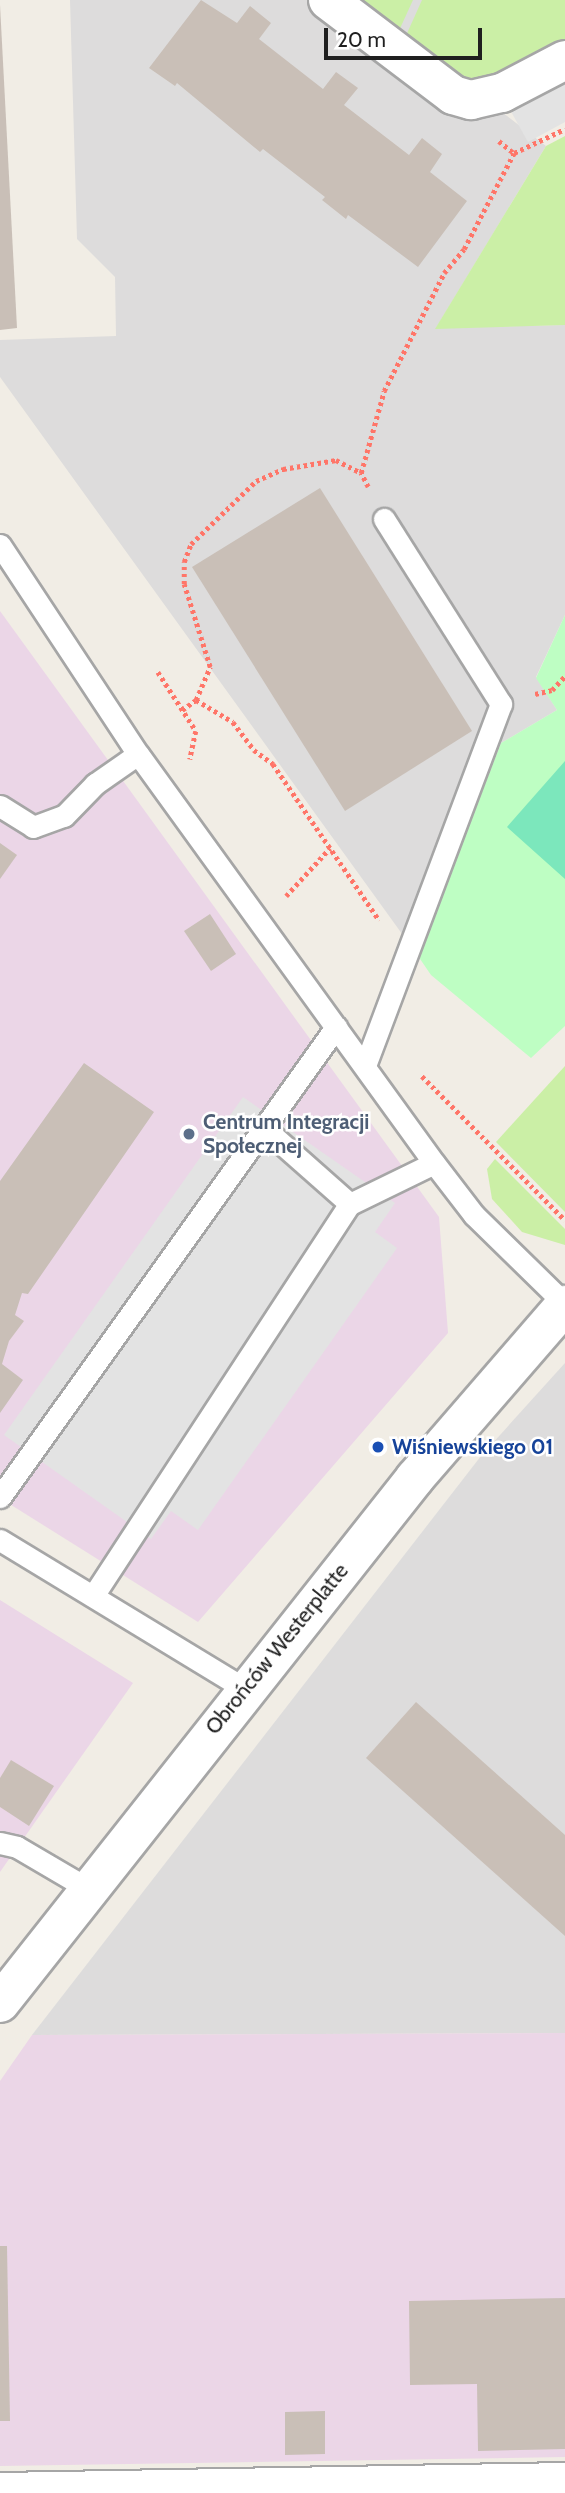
<!DOCTYPE html>
<meta charset="utf-8">
<style>
body{margin:0}
#map{position:relative;width:565px;height:2493px;overflow:hidden;background:#f1ede5;font-family:Cabin,sans-serif}
div>[style]{position:absolute}
.residential>*{inset:0;background:#dddcdc}
.industrial>*{inset:0;background:#ebd6e7}
.grass>*{inset:0;background:#cbefa6}
.park>*{inset:0;background:#befec3}
.pitch>*{inset:0;background:#7ce7bc}
.parking>*{inset:0;background:#e3e3e3}
.building>*{inset:0;background:#c9bfb7}
.path>*{height:4.5px;margin-top:-2.25px;transform-origin:0;background:repeating-linear-gradient(90deg,#ff7568 0 3.5px,transparent 0 7px)}
.roads{filter:drop-shadow(2px 0 #a6a6a6) drop-shadow(-2px 0 #a6a6a6) drop-shadow(0 2px #a6a6a6) drop-shadow(0 -2px #a6a6a6)}
.service>*{height:21px;margin:-10.5px;padding:0 10.5px;transform-origin:10.5px;border-radius:10.5px;background:#fff}
.minor>*{height:38px;margin:-19px;padding:0 19px;transform-origin:19px;border-radius:19px;background:#fff}
.tertiary>*{height:38px;margin:-19px;padding:0 19px;transform-origin:19px;border-radius:19px;background:#fff}
.dots>*{width:19px;height:19px;translate:-50% -50%;box-sizing:border-box;border:4px solid #fff;border-radius:50%}
span{translate:-50% -50%;white-space:nowrap;text-align:center;line-height:1.15;-webkit-text-stroke:5px #fff;paint-order:stroke}
.service-label{font-size:21px;color:#4e5e75;font-weight:700}
.left{translate:0 -50%;text-align:left}
.transit-label{font-size:21px;color:#164399;font-weight:700}
.street-label{font-size:21px;color:#1f1f1f}
.scale{position:absolute;left:324px;top:28px;width:158px;height:32px;box-sizing:border-box;border:4px solid #1f1f1f;border-top:0;padding-left:9px;font-size:21px;line-height:24px;white-space:nowrap;color:#1f1f1f;-webkit-text-stroke:5px #fff;paint-order:stroke}
</style>
<div id="map">
<div class="residential">
<div style="clip-path:polygon(70px 0,565px 0,464px 83px,546px 146px,436px 328px,565px 325px,565px 615px,536px 677px,557px 710px,501px 743px,418px 956px,0 377px,0 340px,116px 336px,115px 277px,77px 239px)"></div>
<div style="clip-path:polygon(565px 1363px,565px 2033px,32px 2035px,481px 1456px)"></div>
</div>
<div class="industrial">
<div style="clip-path:polygon(0 611px,439px 1217px,448px 1333px,198px 1622px,0 1498px)"></div>
<div style="clip-path:polygon(0 1600px,133px 1683px,0 1872px)"></div>
<div style="clip-path:polygon(565px 2033px,565px 2457px,0 2466px,0 2081px,32px 2035px)"></div>
</div>
<div class="grass">
<div style="clip-path:polygon(352px 0,413px 0,397px 35px)"></div>
<div style="clip-path:polygon(422px 0,565px 0,565px 43px,497px 79px,464px 82px,404px 40px)"></div>
<div style="clip-path:polygon(565px 136px,565px 325px,435px 329px,546px 146px)"></div>
<div style="clip-path:polygon(565px 1066px,565px 1212px,496px 1142px)"></div>
<div style="clip-path:polygon(495px 1159px,565px 1229px,565px 1245px,522px 1232px,492px 1199px,487px 1169px)"></div>
</div>
<div class="park">
<div style="clip-path:polygon(565px 615px,565px 1026px,531px 1058px,431px 975px,418px 956px,501px 743px,557px 710px,536px 678px)"></div>
</div>
<div class="pitch">
<div style="clip-path:polygon(565px 761px,565px 879px,507px 827px)"></div>
</div>
<div class="parking">
<div style="clip-path:polygon(565px 79px,565px 122px,528px 142px,509px 108px)"></div>
<div style="clip-path:polygon(243px 1097px,395px 1203px,375px 1232px,397px 1248px,198px 1530px,171px 1511px,151px 1539px,4px 1435px)"></div>
</div>
<div class="building">
<div style="clip-path:polygon(201px 0,237px 23px,250px 6px,271px 23px,259px 39px,323px 89px,336px 72px,358px 88px,344px 105px,409px 155px,422px 138px,442px 154px,430px 172px,467px 201px,418px 267px,348px 215px,346px 219px,322px 200px,325px 197px,263px 149px,260px 152px,177px 83px,175px 86px,149px 68px)"></div>
<div style="clip-path:polygon(0 5px,17px 328px,0 330px)"></div>
<div style="clip-path:polygon(320px 488px,472px 731px,345px 811px,192px 567px)"></div>
<div style="clip-path:polygon(0 843px,17px 855px,0 879px)"></div>
<div style="clip-path:polygon(210px 914px,236px 954px,211px 971px,184px 931px)"></div>
<div style="clip-path:polygon(84px 1063px,154px 1112px,28px 1294px,22px 1293px,15px 1315px,24px 1321px,9px 1341px,2px 1364px,23px 1380px,0 1413px,0 1181px)"></div>
<div style="clip-path:polygon(416px 1702px,565px 1835px,565px 1936px,366px 1758px)"></div>
<div style="clip-path:polygon(11px 1760px,54px 1786px,29px 1826px,0 1807px,0 1778px)"></div>
<div style="clip-path:polygon(0 2246px,7px 2246px,10px 2421px,0 2421px)"></div>
<div style="clip-path:polygon(565px 2298px,565px 2449px,478px 2451px,477px 2384px,410px 2385px,409px 2301px)"></div>
<div style="clip-path:polygon(325px 2411px,325px 2454px,285px 2455px,285px 2412px)"></div>
</div>
<div class="path">
<div style="left:499px;top:141px;width:19px;rotate:39deg"></div>
<div style="left:514px;top:153px;width:56px;rotate:-25.2deg"></div>
<div style="left:368px;top:487px;width:16px;rotate:-117deg"></div>
<div style="left:361px;top:473px;width:85px;rotate:-74.3deg"></div>
<div style="left:384px;top:391px;width:132px;rotate:-63deg"></div>
<div style="left:444px;top:273px;width:31px;rotate:-50deg"></div>
<div style="left:464px;top:249px;width:108px;rotate:-62.5deg"></div>
<div style="left:158px;top:672px;width:70px;rotate:57.2deg"></div>
<div style="left:196px;top:731px;width:29px;rotate:102deg"></div>
<div style="left:535px;top:694px;width:17px;rotate:-13deg"></div>
<div style="left:552px;top:690px;width:19px;rotate:-47deg"></div>
<div style="left:196px;top:700px;width:43px;rotate:30.7deg"></div>
<div style="left:233px;top:722px;width:35px;rotate:53deg"></div>
<div style="left:254px;top:750px;width:24px;rotate:36deg"></div>
<div style="left:273px;top:764px;width:189px;rotate:55.8deg"></div>
<div style="left:182px;top:710px;width:17px;rotate:-36deg"></div>
<div style="left:196px;top:700px;width:36px;rotate:-67deg"></div>
<div style="left:210px;top:667px;width:87px;rotate:-107.4deg"></div>
<div style="left:184px;top:584px;width:22px;rotate:-90deg"></div>
<div style="left:184px;top:562px;width:19px;rotate:-69deg"></div>
<div style="left:191px;top:544px;width:91px;rotate:-44.1deg"></div>
<div style="left:256px;top:481px;width:30px;rotate:-24deg"></div>
<div style="left:283px;top:469px;width:54px;rotate:-9.6deg"></div>
<div style="left:336px;top:460px;width:28px;rotate:27deg"></div>
<div style="left:286px;top:896px;width:65px;rotate:-47.5deg"></div>
<div style="left:422px;top:1076px;width:203px;rotate:45.2deg"></div>
</div>
<div class="roads">
<div class="service">
<div style="left:0;top:545px;width:250px;rotate:56.6deg"></div>
<div style="left:138px;top:754px;width:505px;rotate:54.11deg"></div>
<div style="left:434px;top:1163px;width:66px;rotate:52.4deg"></div>
<div style="left:474px;top:1215px;width:127px;rotate:44.4deg"></div>
<div style="left:0;top:806px;width:39px;rotate:32deg"></div>
<div style="left:33px;top:827px;width:33px;rotate:-20deg"></div>
<div style="left:64px;top:816px;width:45px;rotate:-45.9deg"></div>
<div style="left:95px;top:784px;width:52px;rotate:-34.9deg"></div>
<div style="left:366px;top:1063px;width:384px;rotate:-69.4deg"></div>
<div style="left:501px;top:704px;width:219px;rotate:-122.3deg"></div>
<div style="left:350px;top:1204px;width:93px;rotate:-26deg"></div>
<div style="left:0;top:1497px;width:578px;rotate:-54.44deg"></div>
<div style="left:0;top:1540px;width:287px;rotate:31.3deg"></div>
<div style="left:93px;top:1596px;width:469px;rotate:-56.8deg"></div>
<div style="left:350px;top:1204px;width:115px;rotate:-138.5deg"></div>
<div style="left:0;top:1843px;width:17px;rotate:13deg"></div>
<div style="left:17px;top:1847px;width:81px;rotate:30.4deg"></div>
</div>
<div class="minor">
<div style="left:328px;top:0;width:157px;rotate:37.2deg"></div>
<div style="left:453px;top:95px;width:19px;rotate:16deg"></div>
<div style="left:471px;top:100px;width:32px;rotate:-13deg"></div>
<div style="left:502px;top:93px;width:71px;rotate:-27.6deg"></div>
<div style="left:0;top:2492px;width:565px;rotate:-1.01deg"></div>
</div>
<div class="tertiary">
<div style="left:0;top:2003px;width:669px;rotate:-51.67deg"></div>
<div style="left:415px;top:1478px;width:229px;rotate:-49.1deg"></div>
</div>
</div>
<div class="dots">
<div style="left:189px;top:1134px;background:#5c6f8a"></div>
<div style="left:378px;top:1447px;background:#1a4fb4"></div>
</div>
<div class="service-label">
<span class="left" style="left:203px;top:1134px">Centrum Integracji<br>Społecznej</span>
</div>
<div class="transit-label">
<span class="left" style="left:392px;top:1447px">Wiśniewskiego 01</span>
</div>
<div class="street-label">
<span style="left:277px;top:1649px;rotate:-51deg">Obrońców Westerplatte</span>
</div>
<div class="scale">20 m</div>
</div>
